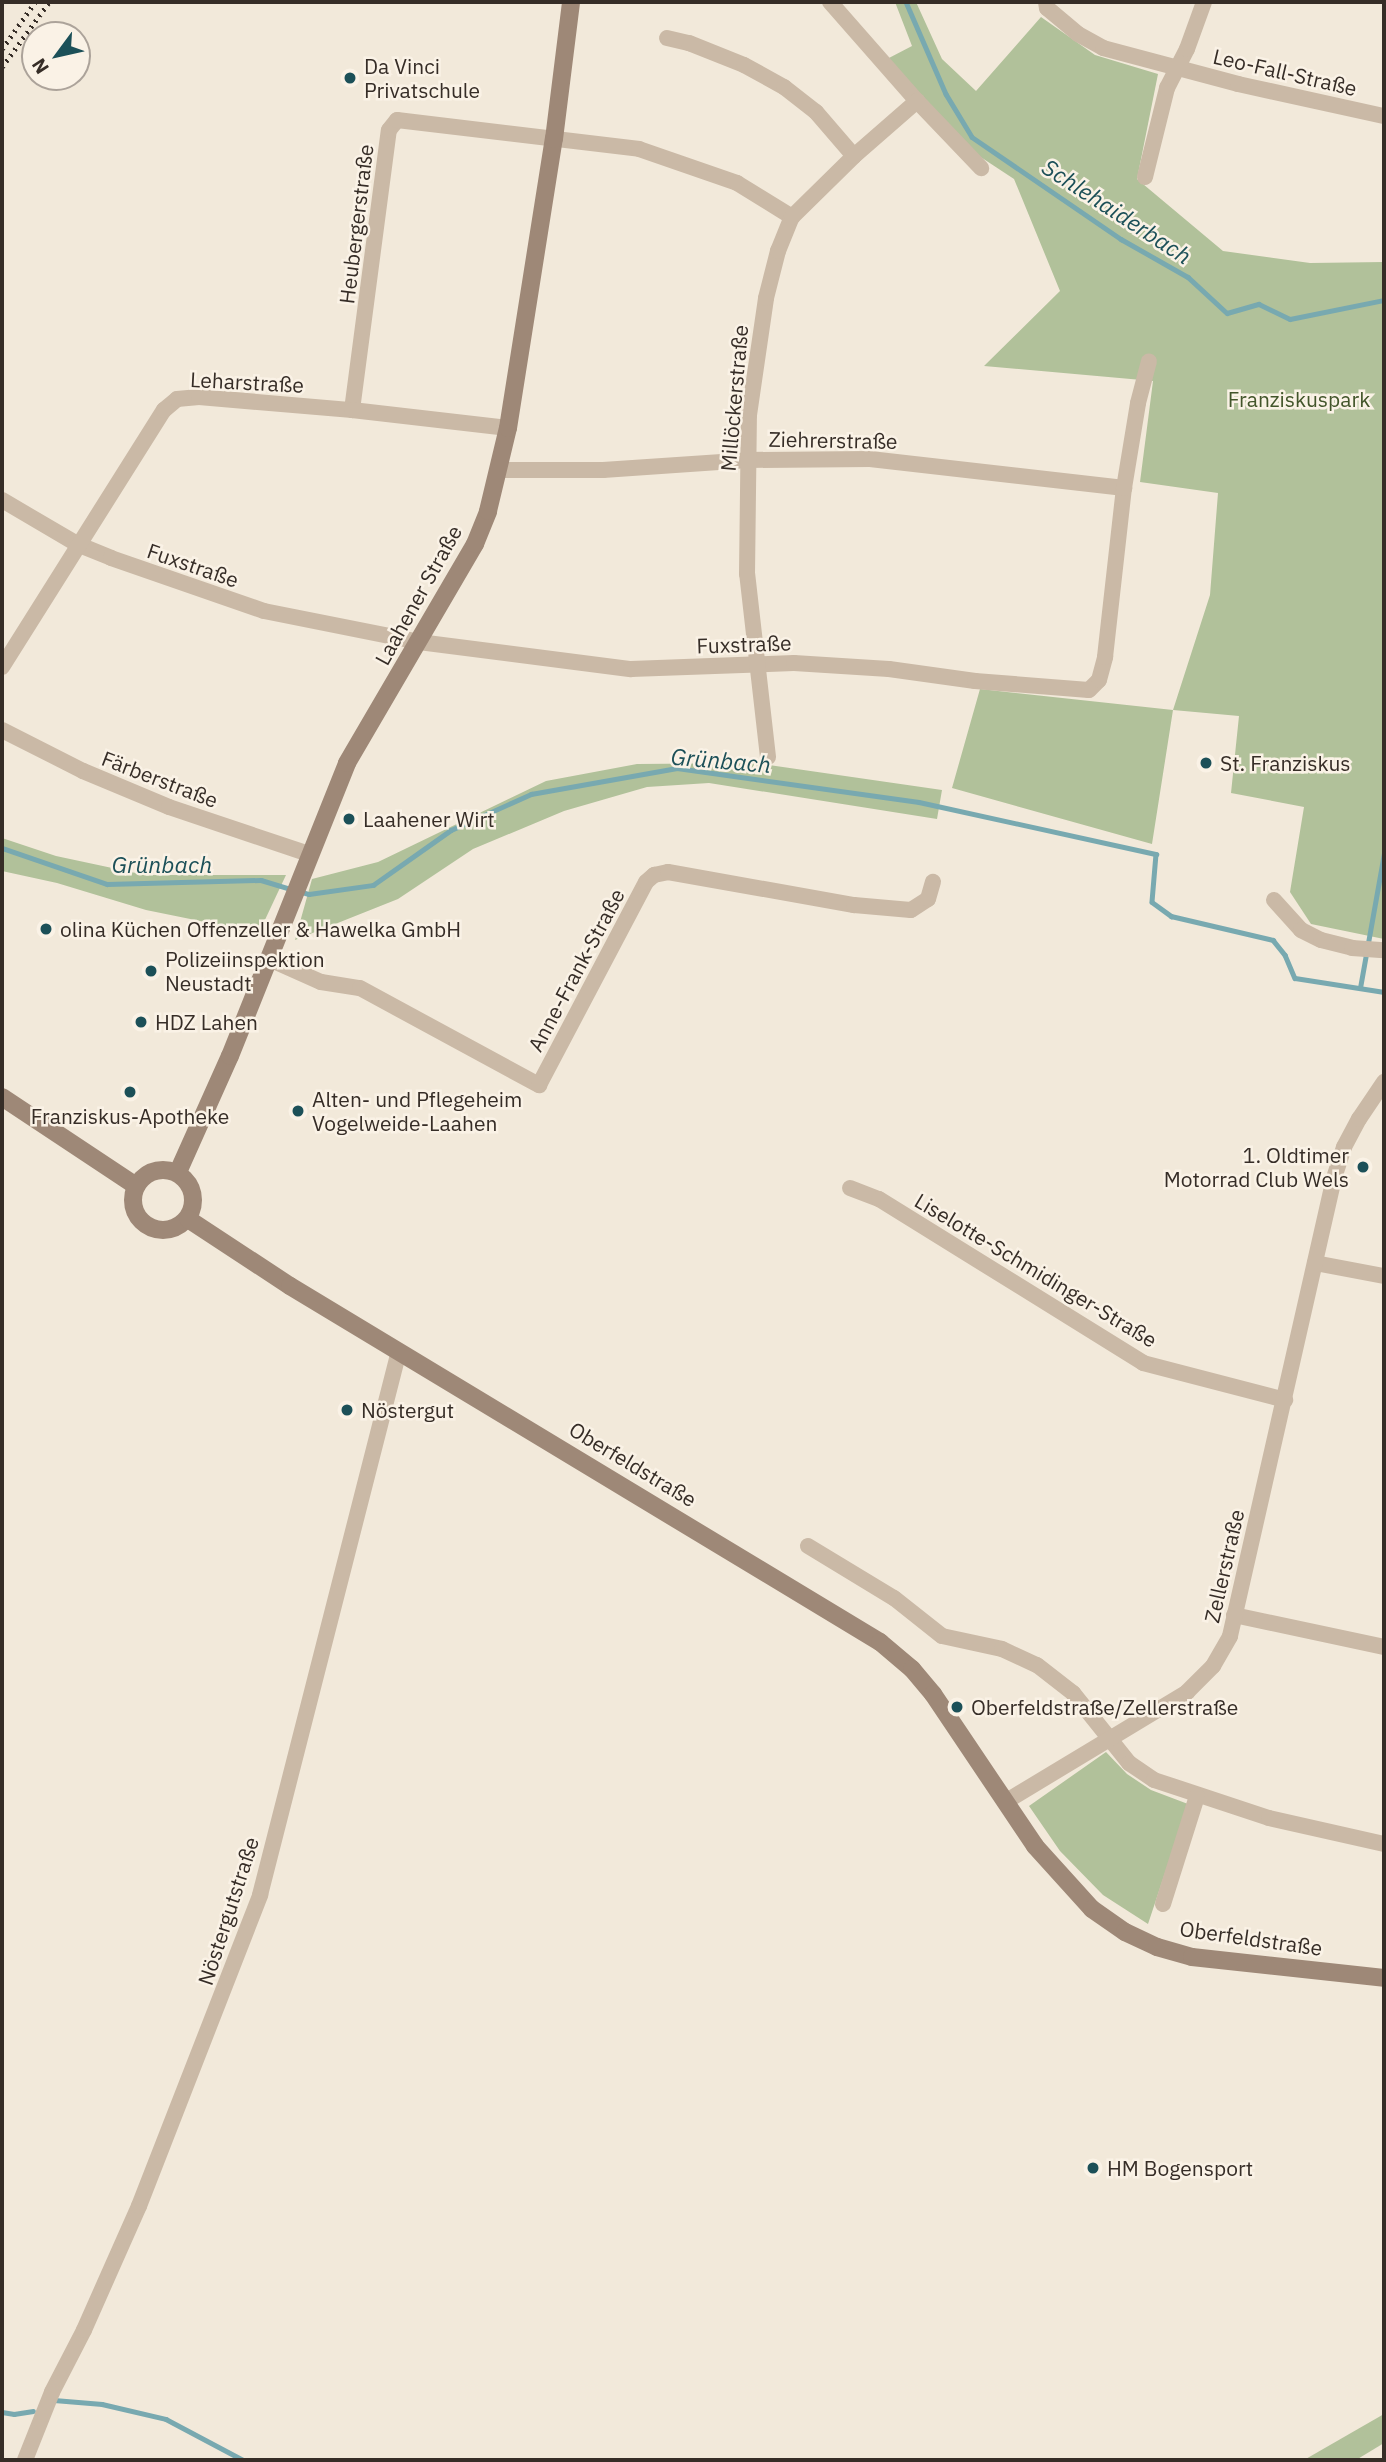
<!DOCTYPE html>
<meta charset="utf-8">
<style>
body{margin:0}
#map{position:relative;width:1386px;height:2462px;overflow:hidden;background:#f2e9da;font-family:"IBM Plex Sans",sans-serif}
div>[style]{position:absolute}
.green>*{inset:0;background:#b1c19a}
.stream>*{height:4.5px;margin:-2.25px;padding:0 2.25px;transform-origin:2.25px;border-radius:2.25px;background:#78a9b0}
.street>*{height:16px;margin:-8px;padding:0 8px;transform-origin:8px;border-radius:8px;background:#cab9a6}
.secondary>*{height:18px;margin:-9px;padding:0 9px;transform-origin:9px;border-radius:9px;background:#9e8877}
.secondary>.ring{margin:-9px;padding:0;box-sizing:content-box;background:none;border:18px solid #9e8877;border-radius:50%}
.rail>*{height:4.5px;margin-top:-2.25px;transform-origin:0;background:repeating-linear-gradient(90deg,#362d27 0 2px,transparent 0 7px)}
.dots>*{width:19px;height:19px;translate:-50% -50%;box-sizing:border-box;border:4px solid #faf2e6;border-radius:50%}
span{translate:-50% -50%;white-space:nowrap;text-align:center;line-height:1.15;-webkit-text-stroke:5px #faf2e6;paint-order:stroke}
.poi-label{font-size:21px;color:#362d27}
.left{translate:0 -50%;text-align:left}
.right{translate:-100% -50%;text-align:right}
.street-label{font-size:21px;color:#362d27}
.park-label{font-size:21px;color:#42552a}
.water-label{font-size:23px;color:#1c5058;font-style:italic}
.frame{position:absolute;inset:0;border:4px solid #362d27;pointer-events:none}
.north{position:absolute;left:21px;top:21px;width:70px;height:70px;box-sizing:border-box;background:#faf2e6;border:2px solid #aca39a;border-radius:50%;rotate:237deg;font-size:19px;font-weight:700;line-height:28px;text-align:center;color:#362d27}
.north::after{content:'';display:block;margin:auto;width:24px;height:32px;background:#1c5058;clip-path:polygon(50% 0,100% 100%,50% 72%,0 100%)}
</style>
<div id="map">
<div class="green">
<div style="clip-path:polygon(895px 2px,916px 2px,942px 59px,976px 91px,1041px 17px,1095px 55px,1158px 74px,1137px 179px,1223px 251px,1310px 263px,1384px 262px,1384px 939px,1311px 924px,1290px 892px,1304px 807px,1231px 793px,1239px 716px,1173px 710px,1152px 844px,952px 788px,980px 689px,1173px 710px,1210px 595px,1218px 493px,1140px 482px,1153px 381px,984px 366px,1060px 291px,1014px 179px,976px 154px,887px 59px,912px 46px)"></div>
<div style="clip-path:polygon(755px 763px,942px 790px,937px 819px,709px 783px,647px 787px,564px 811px,473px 849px,398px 899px,295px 940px,312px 879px,378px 862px,546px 781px,637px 764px)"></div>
<div style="clip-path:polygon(2px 838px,56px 856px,145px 875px,286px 875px,256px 939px,210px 923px,146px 910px,57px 883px,2px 871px)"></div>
<div style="clip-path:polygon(1106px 1752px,1127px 1774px,1151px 1790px,1188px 1804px,1148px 1924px,1103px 1895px,1060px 1851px,1029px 1806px)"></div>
<div style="clip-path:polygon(1384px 2414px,1384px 2443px,1356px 2460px,1304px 2460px)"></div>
</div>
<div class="stream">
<div style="left:906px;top:2px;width:100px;rotate:66.5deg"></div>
<div style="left:946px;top:94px;width:50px;rotate:58.8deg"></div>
<div style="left:972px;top:137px;width:181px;rotate:34.4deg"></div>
<div style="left:1121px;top:239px;width:77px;rotate:29.6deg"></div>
<div style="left:1188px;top:277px;width:53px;rotate:42.7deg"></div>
<div style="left:1227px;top:313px;width:33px;rotate:-16deg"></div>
<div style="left:1259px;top:304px;width:34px;rotate:26deg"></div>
<div style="left:1290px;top:319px;width:96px;rotate:-11.4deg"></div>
<div style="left:2px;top:848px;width:111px;rotate:18.9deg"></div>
<div style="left:107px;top:884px;width:154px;rotate:-1.5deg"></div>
<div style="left:261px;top:880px;width:31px;rotate:17deg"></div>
<div style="left:299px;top:891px;width:10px;rotate:17deg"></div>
<div style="left:309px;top:894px;width:65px;rotate:-8deg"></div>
<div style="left:373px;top:885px;width:95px;rotate:-35.2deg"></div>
<div style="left:451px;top:830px;width:88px;rotate:-24.2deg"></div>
<div style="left:531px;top:794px;width:148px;rotate:-10.1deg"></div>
<div style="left:677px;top:768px;width:244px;rotate:8deg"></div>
<div style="left:919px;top:802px;width:243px;rotate:12.4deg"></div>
<div style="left:1156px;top:854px;width:48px;rotate:94.8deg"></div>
<div style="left:1152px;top:902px;width:24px;rotate:36deg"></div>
<div style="left:1171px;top:916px;width:105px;rotate:13.2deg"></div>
<div style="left:1273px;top:940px;width:19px;rotate:51deg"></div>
<div style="left:1285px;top:955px;width:25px;rotate:67deg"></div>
<div style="left:1295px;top:978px;width:90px;rotate:8.9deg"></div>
<div style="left:1360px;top:988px;width:137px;rotate:-79.9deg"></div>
<div style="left:54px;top:2400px;width:48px;rotate:4.8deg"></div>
<div style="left:102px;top:2404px;width:66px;rotate:13.2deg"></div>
<div style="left:166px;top:2419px;width:87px;rotate:28deg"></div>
<div style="left:2px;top:2412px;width:12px;rotate:9deg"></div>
<div style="left:14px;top:2414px;width:19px;rotate:-9deg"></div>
</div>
<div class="street">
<div style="left:830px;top:2px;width:132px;rotate:48.7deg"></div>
<div style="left:917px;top:101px;width:93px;rotate:46.3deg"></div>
<div style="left:1046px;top:2px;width:6px;rotate:81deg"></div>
<div style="left:1047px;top:8px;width:40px;rotate:40deg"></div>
<div style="left:1078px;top:34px;width:29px;rotate:29deg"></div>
<div style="left:1103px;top:48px;width:140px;rotate:14.9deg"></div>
<div style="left:1238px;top:84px;width:149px;rotate:12.4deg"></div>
<div style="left:667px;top:38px;width:23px;rotate:13deg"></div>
<div style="left:689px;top:43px;width:59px;rotate:21.8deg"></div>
<div style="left:744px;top:65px;width:46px;rotate:28.8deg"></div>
<div style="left:784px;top:87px;width:41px;rotate:38deg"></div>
<div style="left:816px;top:112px;width:58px;rotate:49.2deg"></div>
<div style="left:1145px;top:177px;width:92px;rotate:-76.1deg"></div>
<div style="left:1167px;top:88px;width:44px;rotate:-62.9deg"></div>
<div style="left:1187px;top:49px;width:50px;rotate:-70.1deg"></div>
<div style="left:352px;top:410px;width:282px;rotate:-82.5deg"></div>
<div style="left:389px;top:130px;width:13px;rotate:-51deg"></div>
<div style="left:397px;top:120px;width:244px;rotate:6.8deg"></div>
<div style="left:639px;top:149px;width:104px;rotate:19.1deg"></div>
<div style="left:737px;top:183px;width:65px;rotate:31.7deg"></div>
<div style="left:499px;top:470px;width:104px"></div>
<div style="left:603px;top:470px;width:145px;rotate:-3.9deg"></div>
<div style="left:748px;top:460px;width:122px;rotate:-0.5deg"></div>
<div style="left:870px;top:459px;width:256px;rotate:6.5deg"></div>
<div style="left:2px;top:500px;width:87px;rotate:30.4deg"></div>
<div style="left:77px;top:544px;width:37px;rotate:22deg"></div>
<div style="left:111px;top:558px;width:162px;rotate:19.1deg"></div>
<div style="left:264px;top:611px;width:158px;rotate:11.3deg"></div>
<div style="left:419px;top:642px;width:214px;rotate:7.3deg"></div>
<div style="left:631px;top:669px;width:163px;rotate:-2.1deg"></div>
<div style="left:794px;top:663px;width:95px;rotate:3.6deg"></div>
<div style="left:889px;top:669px;width:87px;rotate:7.9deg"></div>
<div style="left:975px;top:681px;width:114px;rotate:4.5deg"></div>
<div style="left:1089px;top:690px;width:14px;rotate:-45deg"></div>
<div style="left:1099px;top:680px;width:24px;rotate:-75deg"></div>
<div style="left:1105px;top:657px;width:170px;rotate:-83.6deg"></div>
<div style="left:1124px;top:488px;width:86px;rotate:-80.6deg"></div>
<div style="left:1138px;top:403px;width:43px;rotate:-75.3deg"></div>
<div style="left:2px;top:667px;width:304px;rotate:-57.8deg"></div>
<div style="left:164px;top:410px;width:17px;rotate:-40deg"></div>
<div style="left:177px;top:399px;width:22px;rotate:-5deg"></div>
<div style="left:199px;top:397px;width:154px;rotate:4.9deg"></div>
<div style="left:352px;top:410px;width:157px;rotate:6.6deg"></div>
<div style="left:2px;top:730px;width:91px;rotate:26.8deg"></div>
<div style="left:83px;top:771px;width:93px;rotate:22.7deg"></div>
<div style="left:169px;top:807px;width:148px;rotate:18.6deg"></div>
<div style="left:768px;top:757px;width:184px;rotate:-96.5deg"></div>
<div style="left:747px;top:574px;width:159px;rotate:-89.3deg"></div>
<div style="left:749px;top:415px;width:118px;rotate:-81.7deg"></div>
<div style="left:766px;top:298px;width:49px;rotate:-75.7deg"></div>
<div style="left:778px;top:251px;width:37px;rotate:-68deg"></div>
<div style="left:792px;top:217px;width:87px;rotate:-44.5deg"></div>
<div style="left:854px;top:156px;width:84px;rotate:-41.1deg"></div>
<div style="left:1274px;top:900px;width:40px;rotate:48deg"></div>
<div style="left:1301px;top:930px;width:22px;rotate:27deg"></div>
<div style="left:1321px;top:940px;width:32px;rotate:14deg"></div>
<div style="left:1352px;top:948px;width:32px;rotate:4deg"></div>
<div style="left:269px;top:959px;width:57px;rotate:23.9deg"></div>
<div style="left:321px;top:982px;width:39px;rotate:9deg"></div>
<div style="left:360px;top:988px;width:204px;rotate:28.5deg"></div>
<div style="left:539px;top:1085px;width:229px;rotate:-62.2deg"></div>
<div style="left:646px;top:882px;width:11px;rotate:-41deg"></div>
<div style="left:654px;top:875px;width:14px;rotate:-12deg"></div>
<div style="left:668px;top:872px;width:189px;rotate:10.1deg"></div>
<div style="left:854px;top:905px;width:57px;rotate:5deg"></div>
<div style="left:911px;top:910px;width:20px;rotate:-33deg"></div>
<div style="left:928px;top:899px;width:18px;rotate:-74deg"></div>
<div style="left:850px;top:1188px;width:31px;rotate:21deg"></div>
<div style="left:879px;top:1199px;width:311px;rotate:31.8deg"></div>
<div style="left:1143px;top:1363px;width:147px;rotate:14.6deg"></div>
<div style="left:1315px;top:1263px;width:70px;rotate:10.7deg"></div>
<div style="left:808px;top:1546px;width:100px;rotate:31.2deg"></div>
<div style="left:894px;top:1598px;width:61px;rotate:38.4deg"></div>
<div style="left:942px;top:1636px;width:61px;rotate:12.2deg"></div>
<div style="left:1002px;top:1649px;width:38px;rotate:25deg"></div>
<div style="left:1037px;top:1665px;width:46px;rotate:37.9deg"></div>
<div style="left:1073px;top:1693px;width:90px;rotate:51.3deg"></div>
<div style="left:1129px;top:1763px;width:30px;rotate:34deg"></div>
<div style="left:1154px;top:1780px;width:121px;rotate:18.3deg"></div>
<div style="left:1269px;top:1818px;width:118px;rotate:12.7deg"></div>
<div style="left:1234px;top:1615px;width:153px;rotate:12deg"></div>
<div style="left:1005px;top:1802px;width:213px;rotate:-31.1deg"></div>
<div style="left:1187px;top:1692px;width:37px;rotate:-45deg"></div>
<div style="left:1213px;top:1666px;width:34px;rotate:-60deg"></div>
<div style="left:1230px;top:1636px;width:467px;rotate:-77.2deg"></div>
<div style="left:1333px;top:1181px;width:36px;rotate:-72deg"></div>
<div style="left:1344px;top:1147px;width:32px;rotate:-62deg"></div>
<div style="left:1359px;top:1119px;width:45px;rotate:-56deg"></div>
<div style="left:1163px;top:1904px;width:113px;rotate:-72.5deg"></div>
<div style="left:25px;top:2460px;width:73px;rotate:-68.3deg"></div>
<div style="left:52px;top:2392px;width:70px;rotate:-62.7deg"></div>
<div style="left:84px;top:2330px;width:136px;rotate:-66.1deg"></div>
<div style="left:139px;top:2206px;width:334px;rotate:-68.7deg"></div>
<div style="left:260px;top:1895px;width:561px;rotate:-75.67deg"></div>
</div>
<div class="secondary">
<div style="left:2px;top:1097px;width:161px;rotate:33.6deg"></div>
<div class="ring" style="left:133px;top:1170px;width:42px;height:42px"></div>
<div style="left:178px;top:1172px;width:127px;rotate:-65.9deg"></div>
<div style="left:230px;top:1056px;width:315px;rotate:-68.2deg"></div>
<div style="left:347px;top:763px;width:254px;rotate:-59.7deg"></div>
<div style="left:475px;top:544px;width:35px;rotate:-68deg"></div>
<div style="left:488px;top:511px;width:85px;rotate:-76.5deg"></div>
<div style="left:508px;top:428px;width:293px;rotate:-81deg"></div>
<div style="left:554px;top:139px;width:138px;rotate:-82.9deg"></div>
<div style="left:188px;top:1219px;width:122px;rotate:33.3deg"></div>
<div style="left:290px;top:1286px;width:689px;rotate:31.11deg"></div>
<div style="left:880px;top:1642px;width:42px;rotate:40.2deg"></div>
<div style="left:912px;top:1669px;width:33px;rotate:50deg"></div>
<div style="left:933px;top:1694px;width:183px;rotate:56.1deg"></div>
<div style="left:1035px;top:1846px;width:85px;rotate:47.9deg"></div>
<div style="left:1092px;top:1909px;width:40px;rotate:34.9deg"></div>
<div style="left:1125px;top:1932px;width:35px;rotate:25deg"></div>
<div style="left:1157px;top:1947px;width:36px;rotate:16deg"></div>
<div style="left:1192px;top:1957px;width:193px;rotate:6.2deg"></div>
</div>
<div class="rail">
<div style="left:2px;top:49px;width:57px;rotate:-54.9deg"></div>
<div style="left:2px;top:67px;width:80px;rotate:-54.1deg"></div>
</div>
<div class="dots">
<div style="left:350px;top:78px;background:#1c5058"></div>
<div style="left:1206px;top:763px;background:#1c5058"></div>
<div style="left:349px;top:819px;background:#1c5058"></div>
<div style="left:46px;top:929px;background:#1c5058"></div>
<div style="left:151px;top:971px;background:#1c5058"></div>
<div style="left:141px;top:1022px;background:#1c5058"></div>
<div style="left:130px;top:1092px;background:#1c5058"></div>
<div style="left:298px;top:1111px;background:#1c5058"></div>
<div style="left:1363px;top:1167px;background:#1c5058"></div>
<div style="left:347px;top:1410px;background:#1c5058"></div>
<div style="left:957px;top:1707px;background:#1c5058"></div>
<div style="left:1093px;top:2168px;background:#1c5058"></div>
</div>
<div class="poi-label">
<span class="left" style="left:364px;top:78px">Da Vinci<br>Privatschule</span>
<span class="left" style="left:1220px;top:763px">St. Franziskus</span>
<span class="left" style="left:363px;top:819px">Laahener Wirt</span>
<span class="left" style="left:60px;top:929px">olina Küchen Offenzeller &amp; Hawelka GmbH</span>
<span class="left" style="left:165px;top:971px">Polizeiinspektion<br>Neustadt</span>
<span class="left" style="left:155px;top:1022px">HDZ Lahen</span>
<span class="left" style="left:312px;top:1111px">Alten- und Pflegeheim<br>Vogelweide-Laahen</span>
<span style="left:130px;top:1116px">Franziskus-Apotheke</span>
<span class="right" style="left:1349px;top:1167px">1. Oldtimer<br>Motorrad Club Wels</span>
<span class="left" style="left:361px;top:1410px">Nöstergut</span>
<span class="left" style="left:971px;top:1707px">Oberfeldstraße/Zellerstraße</span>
<span class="left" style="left:1107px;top:2168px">HM Bogensport</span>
</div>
<div class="street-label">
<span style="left:1285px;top:72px;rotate:13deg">Leo-Fall-Straße</span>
<span style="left:356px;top:224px;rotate:-83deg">Heubergerstraße</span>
<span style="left:247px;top:382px;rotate:3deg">Leharstraße</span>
<span style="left:734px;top:398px;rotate:-85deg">Millöckerstraße</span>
<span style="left:833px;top:440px;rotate:1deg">Ziehrerstraße</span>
<span style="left:193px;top:565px;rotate:19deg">Fuxstraße</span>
<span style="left:418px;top:595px;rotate:-61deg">Laahener Straße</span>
<span style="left:744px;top:644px;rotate:-2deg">Fuxstraße</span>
<span style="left:160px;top:779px;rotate:21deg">Färberstraße</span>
<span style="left:576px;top:970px;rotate:-62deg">Anne-Frank-Straße</span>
<span style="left:1036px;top:1270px;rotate:31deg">Liselotte-Schmidinger-Straße</span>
<span style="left:633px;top:1464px;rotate:31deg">Oberfeldstraße</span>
<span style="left:1224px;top:1566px;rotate:-77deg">Zellerstraße</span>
<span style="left:228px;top:1911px;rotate:-72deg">Nöstergutstraße</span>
<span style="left:1251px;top:1938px;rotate:8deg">Oberfeldstraße</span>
</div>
<div class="park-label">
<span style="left:1299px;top:399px">Franziskuspark</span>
</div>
<div class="water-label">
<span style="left:1117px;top:211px;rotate:33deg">Schlehaiderbach</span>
<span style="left:721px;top:760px;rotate:5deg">Grünbach</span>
<span style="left:162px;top:864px">Grünbach</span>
</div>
<div class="frame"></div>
<div class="north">N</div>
</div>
